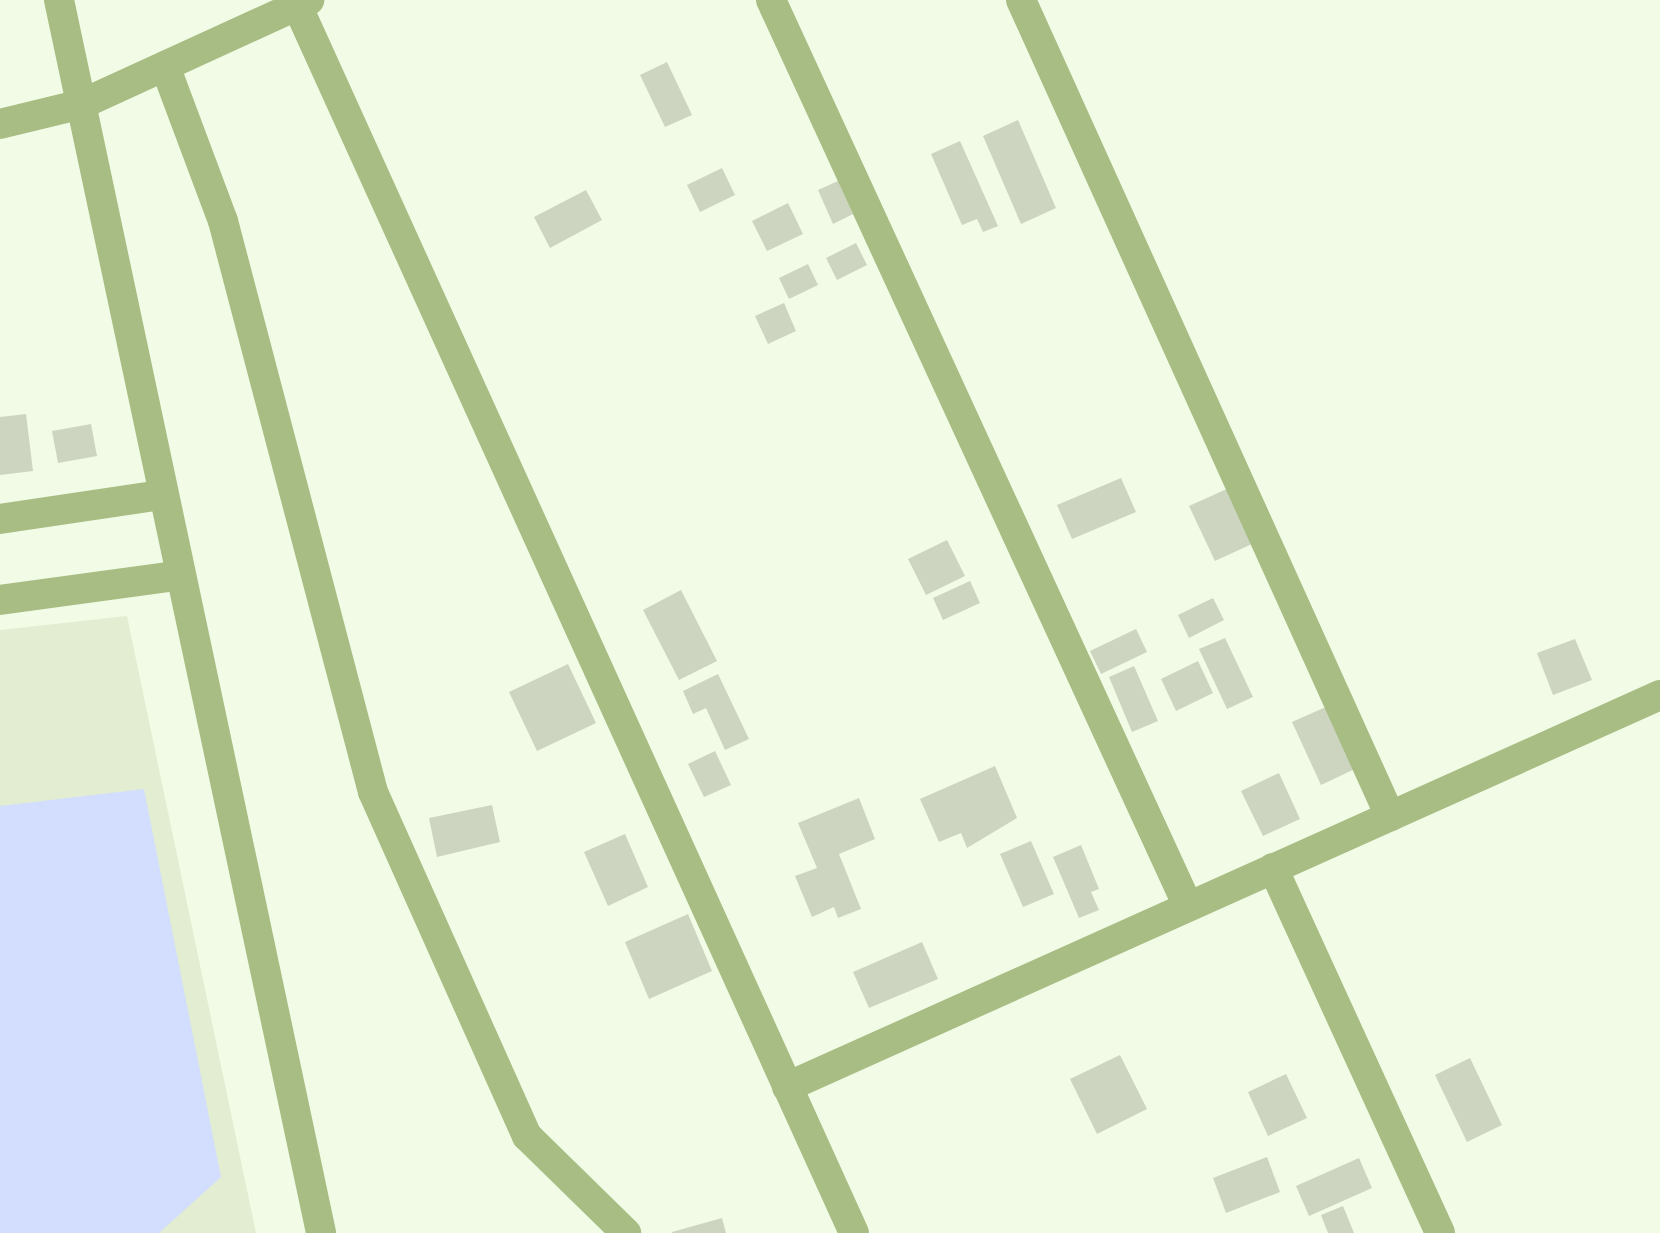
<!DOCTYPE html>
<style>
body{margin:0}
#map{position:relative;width:1660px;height:1233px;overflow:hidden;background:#f2fbe5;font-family:Literata,serif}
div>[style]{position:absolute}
.built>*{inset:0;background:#e2edd1}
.green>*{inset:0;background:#d3ddfd}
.building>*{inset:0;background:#cdd5c1}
.minor>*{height:30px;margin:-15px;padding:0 15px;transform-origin:15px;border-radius:15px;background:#a7bd83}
span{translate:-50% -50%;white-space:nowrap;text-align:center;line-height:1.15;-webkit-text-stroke:8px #fff;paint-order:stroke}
</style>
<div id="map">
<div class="built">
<div style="clip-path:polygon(127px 616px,256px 1233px,0 1233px,0 630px)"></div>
</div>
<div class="green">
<div style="clip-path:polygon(144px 789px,221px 1177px,159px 1233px,0 1233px,0 806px)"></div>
</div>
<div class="building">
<div style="clip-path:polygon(667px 62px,692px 115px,665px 127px,640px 75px)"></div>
<div style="clip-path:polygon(1018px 120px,1056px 208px,1021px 224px,983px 136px)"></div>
<div style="clip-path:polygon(960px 141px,998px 226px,983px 232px,977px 219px,962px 225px,931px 154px)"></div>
<div style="clip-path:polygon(722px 168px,735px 195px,700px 212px,687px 185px)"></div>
<div style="clip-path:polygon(838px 181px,853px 214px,833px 224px,818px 190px)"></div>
<div style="clip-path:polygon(586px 190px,602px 220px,550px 248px,534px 217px)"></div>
<div style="clip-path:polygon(788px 203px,803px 234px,767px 251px,752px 221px)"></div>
<div style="clip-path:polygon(856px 243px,867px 265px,837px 280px,826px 258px)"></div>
<div style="clip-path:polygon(808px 264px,818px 285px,789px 299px,779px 278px)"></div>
<div style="clip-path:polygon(784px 303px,796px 331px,768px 344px,755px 316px)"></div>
<div style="clip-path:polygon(26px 414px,33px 471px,0 475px,0 417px)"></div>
<div style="clip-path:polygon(91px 424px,97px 456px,58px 463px,52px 431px)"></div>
<div style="clip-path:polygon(1121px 478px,1136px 512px,1072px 539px,1057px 505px)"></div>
<div style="clip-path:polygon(1229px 488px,1254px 543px,1215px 561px,1189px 506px)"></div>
<div style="clip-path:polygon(947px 540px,965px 576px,926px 595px,908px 559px)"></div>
<div style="clip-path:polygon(970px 581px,980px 603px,943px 620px,933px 598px)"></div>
<div style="clip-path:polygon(681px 590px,717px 661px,679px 680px,643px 610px)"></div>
<div style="clip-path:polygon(1213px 598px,1224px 620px,1189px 638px,1178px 615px)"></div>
<div style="clip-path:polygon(1136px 629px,1147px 652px,1101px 674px,1090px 651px)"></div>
<div style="clip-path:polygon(1225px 638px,1253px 697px,1227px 709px,1199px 649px)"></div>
<div style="clip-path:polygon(1575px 639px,1592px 680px,1553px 695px,1537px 653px)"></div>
<div style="clip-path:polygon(1198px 661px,1213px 693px,1176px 711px,1161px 679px)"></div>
<div style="clip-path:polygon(568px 664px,596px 723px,537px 751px,509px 692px)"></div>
<div style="clip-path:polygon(1134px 666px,1158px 721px,1132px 732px,1109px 677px)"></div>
<div style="clip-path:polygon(718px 674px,749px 739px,725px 750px,706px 708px,693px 714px,683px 691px)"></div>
<div style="clip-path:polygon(1328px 706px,1357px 768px,1321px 785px,1292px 722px)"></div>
<div style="clip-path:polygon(715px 751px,731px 785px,704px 797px,688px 764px)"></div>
<div style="clip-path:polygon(995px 766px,1017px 818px,967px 848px,961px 833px,939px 842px,920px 799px)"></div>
<div style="clip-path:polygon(1279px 773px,1300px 819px,1263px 836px,1241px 791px)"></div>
<div style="clip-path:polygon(859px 798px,875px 839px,839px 854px,861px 909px,838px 918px,834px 907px,812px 917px,795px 876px,817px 868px,798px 823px)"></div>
<div style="clip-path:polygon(492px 805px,500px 842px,437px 857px,429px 818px)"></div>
<div style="clip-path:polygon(625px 834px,648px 887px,608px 906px,584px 852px)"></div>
<div style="clip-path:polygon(1031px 841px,1054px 894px,1023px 907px,1000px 854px)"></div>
<div style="clip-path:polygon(1081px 845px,1099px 889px,1091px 892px,1099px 910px,1079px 918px,1053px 857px)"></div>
<div style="clip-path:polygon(688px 914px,712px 971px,649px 999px,625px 942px)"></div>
<div style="clip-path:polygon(922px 942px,938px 979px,869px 1008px,853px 972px)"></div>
<div style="clip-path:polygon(1120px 1055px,1147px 1109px,1097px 1134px,1070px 1079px)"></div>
<div style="clip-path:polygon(1470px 1058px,1502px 1125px,1467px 1142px,1435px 1075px)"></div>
<div style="clip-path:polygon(1286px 1074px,1307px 1118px,1268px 1136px,1248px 1092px)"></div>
<div style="clip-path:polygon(1267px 1157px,1280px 1192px,1226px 1213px,1213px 1178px)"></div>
<div style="clip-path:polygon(1359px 1158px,1372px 1188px,1309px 1216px,1296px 1186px)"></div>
<div style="clip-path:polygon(1343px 1206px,1354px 1233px,1328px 1233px,1321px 1215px)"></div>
<div style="clip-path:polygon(722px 1218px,726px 1233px,672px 1233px,672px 1232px)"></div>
</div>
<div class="minor">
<div style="left:59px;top:0;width:1261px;rotate:78deg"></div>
<div style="left:771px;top:0;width:997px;rotate:65.29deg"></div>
<div style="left:1021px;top:0;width:896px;rotate:65.67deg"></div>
<div style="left:297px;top:5px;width:1348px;rotate:65.6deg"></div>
<div style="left:165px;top:66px;width:165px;rotate:69.5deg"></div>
<div style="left:223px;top:221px;width:590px;rotate:75.28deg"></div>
<div style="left:373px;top:792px;width:377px;rotate:65.9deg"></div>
<div style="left:527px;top:1136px;width:139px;rotate:44.4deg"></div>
<div style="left:0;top:124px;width:84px;rotate:-13.7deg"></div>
<div style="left:82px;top:104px;width:250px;rotate:-24.6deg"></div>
<div style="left:0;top:519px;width:162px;rotate:-8.5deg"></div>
<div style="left:0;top:600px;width:178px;rotate:-7.8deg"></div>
<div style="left:1273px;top:868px;width:401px;rotate:65.4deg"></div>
<div style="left:787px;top:1087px;width:957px;rotate:-24.18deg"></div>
</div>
</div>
